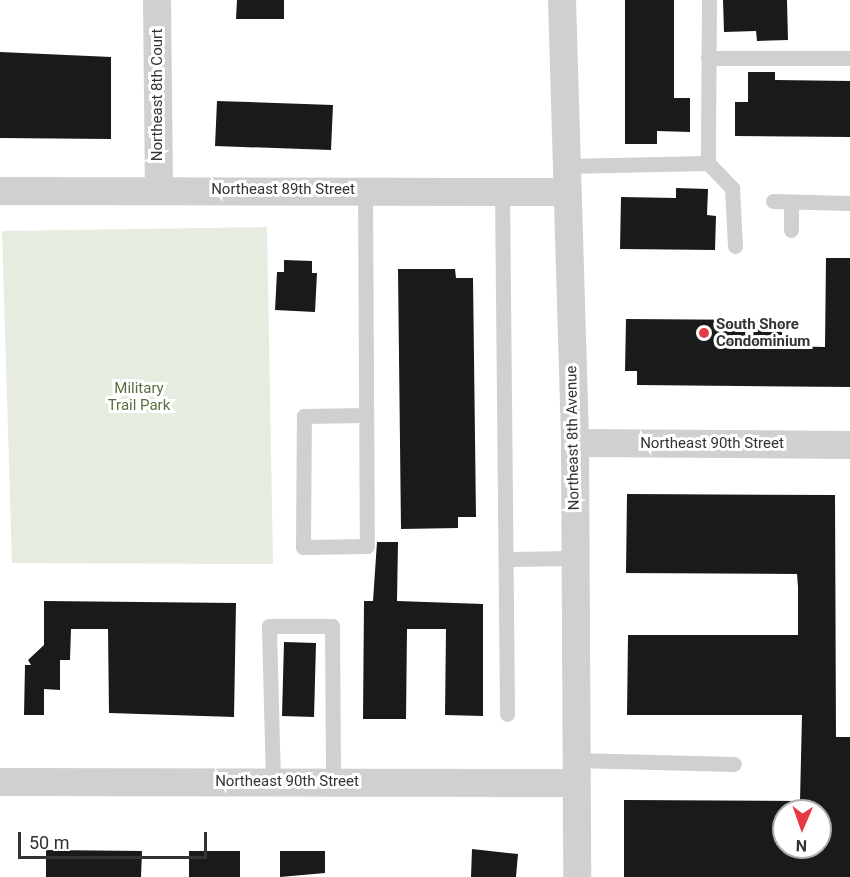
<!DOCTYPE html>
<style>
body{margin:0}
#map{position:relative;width:850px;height:877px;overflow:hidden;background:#fff;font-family:Roboto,sans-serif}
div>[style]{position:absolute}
.green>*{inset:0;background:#e6ecdf}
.building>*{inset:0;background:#1a1a1a}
.lane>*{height:15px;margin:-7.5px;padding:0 7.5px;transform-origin:7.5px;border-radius:7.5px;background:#d0d0d0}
.street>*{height:28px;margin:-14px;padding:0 14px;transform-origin:14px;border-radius:14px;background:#d0d0d0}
.dots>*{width:16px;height:16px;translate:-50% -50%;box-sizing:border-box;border:3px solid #fff;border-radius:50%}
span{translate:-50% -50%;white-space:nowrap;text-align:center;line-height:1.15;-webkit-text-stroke:6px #fff;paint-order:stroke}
.street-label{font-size:15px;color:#333}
.poi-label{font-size:15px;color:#333;font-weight:700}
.left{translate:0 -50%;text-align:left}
.park-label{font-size:15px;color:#56703f}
.north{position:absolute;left:772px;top:799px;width:60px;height:60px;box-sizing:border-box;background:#fff;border:2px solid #adadad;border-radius:50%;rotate:182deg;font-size:16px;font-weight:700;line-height:24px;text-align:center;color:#333}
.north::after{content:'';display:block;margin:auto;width:21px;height:27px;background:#e63946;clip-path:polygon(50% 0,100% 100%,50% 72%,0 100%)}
.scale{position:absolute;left:18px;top:832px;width:189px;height:27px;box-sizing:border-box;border:3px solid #333;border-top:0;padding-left:8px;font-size:18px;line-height:21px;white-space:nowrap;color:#333;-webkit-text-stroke:4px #fff;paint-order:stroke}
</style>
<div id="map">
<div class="green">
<div style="clip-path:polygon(267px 227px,273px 564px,12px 563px,2px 231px)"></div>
</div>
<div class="building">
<div style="clip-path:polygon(237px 0,284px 0,284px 19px,236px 19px)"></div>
<div style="clip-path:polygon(625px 0,674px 0,674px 98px,690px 98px,690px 132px,657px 131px,657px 144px,625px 144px)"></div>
<div style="clip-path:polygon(723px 0,787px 0,788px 40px,757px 41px,756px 31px,724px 32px)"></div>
<div style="clip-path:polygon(0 52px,111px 57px,111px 139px,0 138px)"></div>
<div style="clip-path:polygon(748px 72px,775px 72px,775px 80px,850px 81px,850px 137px,735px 136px,735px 102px,748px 102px)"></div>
<div style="clip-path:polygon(217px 101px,333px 105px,331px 150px,215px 146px)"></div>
<div style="clip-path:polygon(676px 188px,708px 189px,707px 215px,716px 216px,715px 250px,620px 249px,621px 197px,676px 198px)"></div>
<div style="clip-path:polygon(826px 258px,850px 258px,850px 387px,637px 385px,637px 371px,625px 371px,626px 319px,782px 320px,782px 346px,825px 347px)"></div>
<div style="clip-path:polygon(284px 260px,312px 261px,312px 273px,317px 273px,315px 312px,275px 310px,277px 272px,284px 272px)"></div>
<div style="clip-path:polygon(398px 269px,455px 269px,456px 278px,473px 278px,476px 517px,458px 517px,458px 528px,401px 529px)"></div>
<div style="clip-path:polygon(evenodd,627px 494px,835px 495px,836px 737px,850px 737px,850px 877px,624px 877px,624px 800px,800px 801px,802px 715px,627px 715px,628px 635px,798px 635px,798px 587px,797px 574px,626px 573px,627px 494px,784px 811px,820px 811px,820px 847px,784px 847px,784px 811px)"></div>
<div style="clip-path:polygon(377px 542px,398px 542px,397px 601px,483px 604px,483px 716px,445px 715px,446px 629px,407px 629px,406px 719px,363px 719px,364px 601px,373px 601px)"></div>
<div style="clip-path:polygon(44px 601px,236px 603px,234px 717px,109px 713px,108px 629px,71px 629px,70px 660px,60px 660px,60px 690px,44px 689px,44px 715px,24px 715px,25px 665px,31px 665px,28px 660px,44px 645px)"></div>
<div style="clip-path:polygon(284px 642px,316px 643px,314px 717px,282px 716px)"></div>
<div style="clip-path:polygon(472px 849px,518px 854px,516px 877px,471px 877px)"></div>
<div style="clip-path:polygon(46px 850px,142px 851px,141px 877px,46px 877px)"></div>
<div style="clip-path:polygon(189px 851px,240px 851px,240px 877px,189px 877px)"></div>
<div style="clip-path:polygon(280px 851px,325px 851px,325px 873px,280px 877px)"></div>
</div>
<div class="lane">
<div style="left:709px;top:0;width:163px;rotate:90.4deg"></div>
<div style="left:708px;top:163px;width:35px;rotate:46deg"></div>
<div style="left:732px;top:188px;width:58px;rotate:87deg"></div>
<div style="left:708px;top:58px;width:142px"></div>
<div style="left:565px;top:166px;width:143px;rotate:-1.2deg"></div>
<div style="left:365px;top:190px;width:356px;rotate:89.7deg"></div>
<div style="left:367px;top:546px;width:64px;rotate:179.1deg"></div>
<div style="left:303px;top:547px;width:131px;rotate:-89.6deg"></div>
<div style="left:304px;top:416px;width:62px;rotate:-0.9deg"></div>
<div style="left:502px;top:190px;width:524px;rotate:89.45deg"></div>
<div style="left:773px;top:201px;width:77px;rotate:1.5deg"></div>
<div style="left:791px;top:230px;width:28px;rotate:-90deg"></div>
<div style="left:506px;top:559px;width:69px;rotate:-0.8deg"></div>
<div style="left:575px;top:760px;width:159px;rotate:1.4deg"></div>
<div style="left:273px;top:782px;width:156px;rotate:-91.5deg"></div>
<div style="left:269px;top:626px;width:63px"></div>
<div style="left:332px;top:626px;width:156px;rotate:89.6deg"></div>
</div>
<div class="street">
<div style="left:157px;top:0;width:190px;rotate:89.4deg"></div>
<div style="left:562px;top:0;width:443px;rotate:88.3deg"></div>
<div style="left:575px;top:443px;width:434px;rotate:89.7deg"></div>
<div style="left:0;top:191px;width:566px;rotate:0.1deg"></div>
<div style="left:575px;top:443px;width:275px;rotate:0.4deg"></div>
<div style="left:0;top:782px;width:575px;rotate:0.1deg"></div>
</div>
<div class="dots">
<div style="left:704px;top:333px;background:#e63946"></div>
</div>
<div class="street-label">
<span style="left:158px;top:95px;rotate:-90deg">Northeast 8th Court</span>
<span style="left:283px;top:190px">Northeast 89th Street</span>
<span style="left:573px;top:438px;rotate:-91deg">Northeast 8th Avenue</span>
<span style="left:712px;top:444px">Northeast 90th Street</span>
<span style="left:287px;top:782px">Northeast 90th Street</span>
</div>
<div class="poi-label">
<span class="left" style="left:716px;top:333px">South Shore<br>Condominium</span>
</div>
<div class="park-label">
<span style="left:139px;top:397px">Military<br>Trail Park</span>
</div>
<div class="north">N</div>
<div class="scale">50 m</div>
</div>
